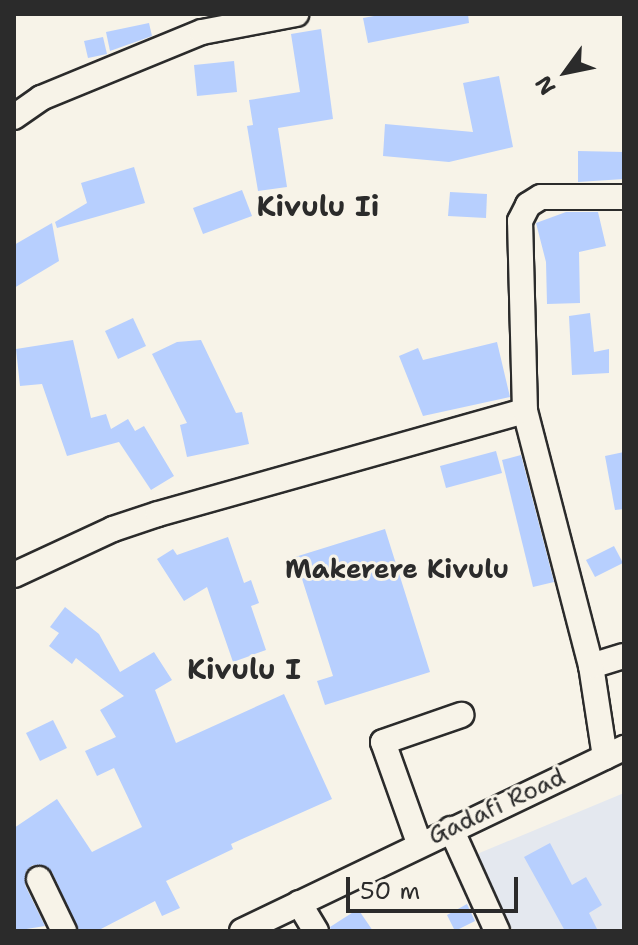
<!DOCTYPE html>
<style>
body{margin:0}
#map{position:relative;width:638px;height:945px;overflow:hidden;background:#f7f3e8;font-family:"Shantell Sans",sans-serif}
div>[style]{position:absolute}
.built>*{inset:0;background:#e4e8ef}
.building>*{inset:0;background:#b7cffe}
.roads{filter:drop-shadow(2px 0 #2b2b2b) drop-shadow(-2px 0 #2b2b2b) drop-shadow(0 2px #2b2b2b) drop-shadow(0 -2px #2b2b2b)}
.minor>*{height:24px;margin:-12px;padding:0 12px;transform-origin:12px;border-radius:12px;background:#f7f3e8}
span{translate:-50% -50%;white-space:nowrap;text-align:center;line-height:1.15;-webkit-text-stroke:6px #f7f3e8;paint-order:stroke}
.street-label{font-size:24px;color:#2b2b2b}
.neighbourhood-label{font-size:26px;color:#2b2b2b;font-weight:700}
.quarter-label{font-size:28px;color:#2b2b2b;font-weight:700}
.frame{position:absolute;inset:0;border:16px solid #2b2b2b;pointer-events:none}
.north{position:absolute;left:526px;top:32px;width:80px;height:80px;-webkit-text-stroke:6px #f7f3e8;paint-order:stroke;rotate:237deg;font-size:22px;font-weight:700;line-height:32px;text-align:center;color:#2b2b2b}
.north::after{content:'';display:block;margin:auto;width:28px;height:36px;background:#2b2b2b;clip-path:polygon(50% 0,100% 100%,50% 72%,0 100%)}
.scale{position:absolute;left:346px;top:877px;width:172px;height:36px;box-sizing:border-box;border:4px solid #2b2b2b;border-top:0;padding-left:10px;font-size:24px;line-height:28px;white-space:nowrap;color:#2b2b2b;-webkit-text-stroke:6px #f7f3e8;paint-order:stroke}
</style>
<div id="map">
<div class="built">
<div style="clip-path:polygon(624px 793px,624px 931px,513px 931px,477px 854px)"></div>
</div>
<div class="building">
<div style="clip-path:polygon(385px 14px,468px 14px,469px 23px,368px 43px,363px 18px)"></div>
<div style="clip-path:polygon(149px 23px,152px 36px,110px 51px,106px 32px)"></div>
<div style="clip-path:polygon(321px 29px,333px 119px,278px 128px,287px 187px,258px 191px,247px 126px,253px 125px,249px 100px,300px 92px,291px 34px)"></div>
<div style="clip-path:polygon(103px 37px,107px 54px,88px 58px,84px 41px)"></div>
<div style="clip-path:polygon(234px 61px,237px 92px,197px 96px,194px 65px)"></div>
<div style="clip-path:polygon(499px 76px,513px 147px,449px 162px,383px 156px,385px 124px,473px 132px,463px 83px)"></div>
<div style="clip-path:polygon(578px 151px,624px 152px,624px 179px,578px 182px)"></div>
<div style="clip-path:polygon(134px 167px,145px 203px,57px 228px,55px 222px,87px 203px,81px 183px)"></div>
<div style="clip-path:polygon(242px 190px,252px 216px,203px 234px,193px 208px)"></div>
<div style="clip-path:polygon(450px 192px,487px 194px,486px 218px,448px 216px)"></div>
<div style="clip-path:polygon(566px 212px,598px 212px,606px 246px,579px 252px,580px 303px,547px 304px,546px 262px,536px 223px)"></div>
<div style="clip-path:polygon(52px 223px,59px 261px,14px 288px,14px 245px)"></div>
<div style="clip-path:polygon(590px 313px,594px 352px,609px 349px,609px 373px,572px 375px,569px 316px)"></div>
<div style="clip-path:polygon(133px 318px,146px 346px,118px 359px,105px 331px)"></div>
<div style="clip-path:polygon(73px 340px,91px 418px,106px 414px,111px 429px,128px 419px,135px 431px,144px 426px,174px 476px,151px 490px,119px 442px,67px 456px,42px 384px,20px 386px,16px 349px)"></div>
<div style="clip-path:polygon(201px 340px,236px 413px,242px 412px,249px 444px,187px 457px,180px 425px,187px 423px,152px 354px,177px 342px)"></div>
<div style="clip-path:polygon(497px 342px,510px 397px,423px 416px,399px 356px,418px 348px,423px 360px)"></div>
<div style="clip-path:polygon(496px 451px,502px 473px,446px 488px,440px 466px)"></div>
<div style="clip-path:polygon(624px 452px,624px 509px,615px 510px,605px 456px)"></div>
<div style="clip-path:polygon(521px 455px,554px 582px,533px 587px,502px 460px)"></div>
<div style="clip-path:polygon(385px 529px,430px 672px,325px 705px,317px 681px,333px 676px,295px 557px)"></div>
<div style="clip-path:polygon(228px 537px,244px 583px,251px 580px,259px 603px,251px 606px,266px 650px,233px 662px,207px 587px,184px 601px,157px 559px,173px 549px,177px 555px)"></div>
<div style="clip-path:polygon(614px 546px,623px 563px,595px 577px,586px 560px)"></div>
<div style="clip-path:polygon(65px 607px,99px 634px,120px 672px,154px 652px,172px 680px,155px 690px,176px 743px,284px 694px,332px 799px,231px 844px,233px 849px,166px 881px,180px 908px,162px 916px,155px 901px,97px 931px,79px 931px,52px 872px,33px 865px,26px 871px,25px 885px,45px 926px,14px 931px,14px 828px,57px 799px,92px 852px,142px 827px,114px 768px,97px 776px,85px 751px,116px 737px,100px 710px,124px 696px,76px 658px,72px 664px,49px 646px,59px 633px,50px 627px)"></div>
<div style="clip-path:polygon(53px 720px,67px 748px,40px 761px,26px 733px)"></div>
<div style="clip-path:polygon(550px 843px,572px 885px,586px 877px,602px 905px,589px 913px,598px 931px,565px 931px,549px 902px,524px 857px)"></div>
<div style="clip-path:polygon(467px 904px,475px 921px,455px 931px,447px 915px)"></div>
<div style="clip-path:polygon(358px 909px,373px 931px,331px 931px,330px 927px)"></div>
</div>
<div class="roads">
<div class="minor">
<div style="left:14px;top:117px;width:33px;rotate:-35deg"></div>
<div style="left:41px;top:98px;width:174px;rotate:-22.3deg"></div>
<div style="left:202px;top:32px;width:96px;rotate:-10.8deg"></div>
<div style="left:14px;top:575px;width:109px;rotate:-24.9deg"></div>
<div style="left:113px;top:529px;width:47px;rotate:-18.4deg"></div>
<div style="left:158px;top:514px;width:381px;rotate:-15.7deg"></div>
<div style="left:591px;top:666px;width:34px;rotate:-17deg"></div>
<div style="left:605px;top:757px;width:92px;rotate:-98.7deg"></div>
<div style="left:591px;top:666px;width:263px;rotate:-104.5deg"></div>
<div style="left:525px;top:411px;width:190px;rotate:-91.5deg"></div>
<div style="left:520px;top:221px;width:18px;rotate:-63deg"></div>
<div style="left:528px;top:205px;width:15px;rotate:-32deg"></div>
<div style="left:541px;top:197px;width:83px"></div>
<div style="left:451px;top:829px;width:112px;rotate:65.7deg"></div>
<div style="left:419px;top:843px;width:107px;rotate:-109.6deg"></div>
<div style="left:383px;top:742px;width:83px;rotate:-19.1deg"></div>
<div style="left:39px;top:879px;width:58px;rotate:64.3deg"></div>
<div style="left:299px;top:903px;width:33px;rotate:59deg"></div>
<div style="left:242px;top:931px;width:424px;rotate:-25.6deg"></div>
</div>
</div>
<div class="street-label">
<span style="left:497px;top:807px;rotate:-25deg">Gadafi Road</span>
</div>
<div class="neighbourhood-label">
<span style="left:397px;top:569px">Makerere Kivulu</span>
</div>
<div class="quarter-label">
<span style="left:318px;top:206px">Kivulu Ii</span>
<span style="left:244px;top:669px">Kivulu I</span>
</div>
<div class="frame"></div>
<div class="north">N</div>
<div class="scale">50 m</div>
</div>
